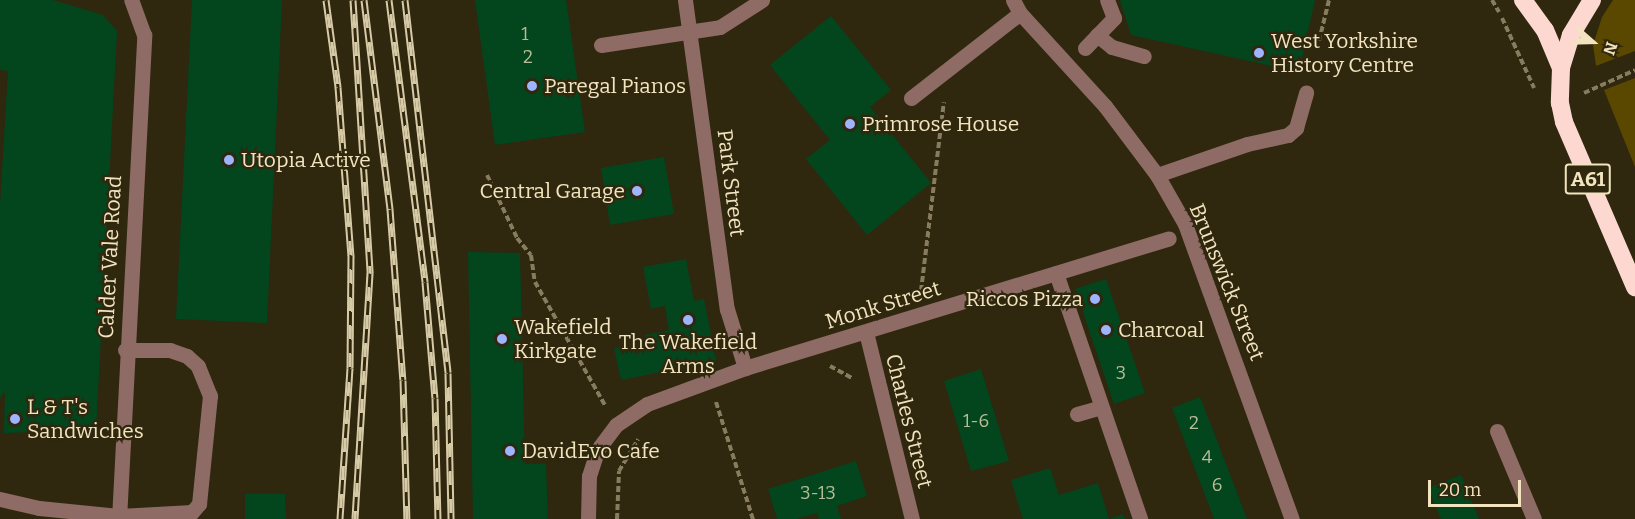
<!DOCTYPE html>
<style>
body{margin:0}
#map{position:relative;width:1635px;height:519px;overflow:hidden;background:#2f270e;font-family:Bitter,serif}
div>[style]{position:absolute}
.green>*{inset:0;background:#5a4700}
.building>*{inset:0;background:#03461e}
.path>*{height:4px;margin-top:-2px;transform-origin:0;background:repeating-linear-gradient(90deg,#877c5d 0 6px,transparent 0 9px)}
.minor>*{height:15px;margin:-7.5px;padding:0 7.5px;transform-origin:7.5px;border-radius:7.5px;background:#8e6b64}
.highway>*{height:18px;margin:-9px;padding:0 9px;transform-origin:9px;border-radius:9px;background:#fcd8d1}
.rail>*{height:7px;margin-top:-3.5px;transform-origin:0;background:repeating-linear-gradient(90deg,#2f270e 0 14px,#d7caa6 0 28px);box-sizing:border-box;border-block:2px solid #d7caa6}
.dots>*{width:16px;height:16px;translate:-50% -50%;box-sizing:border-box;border:3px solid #2f270e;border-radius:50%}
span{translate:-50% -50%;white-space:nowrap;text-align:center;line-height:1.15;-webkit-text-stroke:4.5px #2f270e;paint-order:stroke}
.number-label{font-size:18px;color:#b6bc96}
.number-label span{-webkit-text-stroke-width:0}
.shield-label span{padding:2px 4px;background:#2f270e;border:2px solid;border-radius:4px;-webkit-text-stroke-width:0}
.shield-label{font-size:20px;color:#f2e4be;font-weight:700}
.poi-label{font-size:21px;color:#f2e4be}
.left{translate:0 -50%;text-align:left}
.right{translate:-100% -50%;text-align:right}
.street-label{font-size:21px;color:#f2e4be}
.north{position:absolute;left:1563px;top:12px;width:60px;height:60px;-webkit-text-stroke:4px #2f270e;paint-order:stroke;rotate:110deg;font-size:16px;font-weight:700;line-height:24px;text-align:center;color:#f2e4be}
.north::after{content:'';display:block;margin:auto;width:21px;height:27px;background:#f2e4be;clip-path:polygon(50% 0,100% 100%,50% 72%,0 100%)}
.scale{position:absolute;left:1428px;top:480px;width:93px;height:27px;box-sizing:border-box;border:3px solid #f2e4be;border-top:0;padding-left:8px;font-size:18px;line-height:21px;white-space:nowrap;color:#f2e4be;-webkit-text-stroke:4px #2f270e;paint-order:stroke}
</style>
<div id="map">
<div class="green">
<div style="clip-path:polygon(1613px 0,1635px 0,1635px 51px,1596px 66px,1593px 45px,1602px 17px)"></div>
<div style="clip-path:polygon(1635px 78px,1635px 167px,1604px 90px)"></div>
</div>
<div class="building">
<div style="clip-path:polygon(0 0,53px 0,103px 15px,117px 31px,96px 430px,4px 433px,5px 392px,0 398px,0 205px,8px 71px,0 70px)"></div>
<div style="clip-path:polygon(192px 0,282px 0,267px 323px,176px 319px)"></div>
<div style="clip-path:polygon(475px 0,566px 0,585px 132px,495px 145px)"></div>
<div style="clip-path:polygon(1120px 0,1315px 0,1299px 72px,1131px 35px)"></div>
<div style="clip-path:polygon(831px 16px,891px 90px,870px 107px,931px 183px,867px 235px,806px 159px,830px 140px,770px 65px)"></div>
<div style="clip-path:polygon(664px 157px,674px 214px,610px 225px,601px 168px)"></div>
<div style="clip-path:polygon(468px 252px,520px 253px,525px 464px,546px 464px,548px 519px,473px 519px)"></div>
<div style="clip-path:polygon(686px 259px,694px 301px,704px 299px,716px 361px,621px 380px,614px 348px,646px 342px,645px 335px,669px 330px,665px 306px,651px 309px,643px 267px)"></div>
<div style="clip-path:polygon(1106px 279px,1145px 393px,1114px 404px,1075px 289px)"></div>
<div style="clip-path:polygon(981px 369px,1009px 461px,971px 471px,944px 381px)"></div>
<div style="clip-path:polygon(1200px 397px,1216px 438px,1247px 519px,1214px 519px,1172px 408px)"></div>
<div style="clip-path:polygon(856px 461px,867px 496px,837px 506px,841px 519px,819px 519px,817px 513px,797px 519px,777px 519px,768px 489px)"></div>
<div style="clip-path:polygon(1050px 468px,1059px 495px,1098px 483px,1109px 519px,1023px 519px,1011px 480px)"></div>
<div style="clip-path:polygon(1461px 475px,1479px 519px,1441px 519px,1428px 488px)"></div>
<div style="clip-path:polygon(245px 494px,285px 494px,286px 519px,245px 519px)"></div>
<div style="clip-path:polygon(1123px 514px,1125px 519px,1110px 519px)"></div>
</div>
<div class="path">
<div style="left:1492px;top:0;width:14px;rotate:60deg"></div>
<div style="left:1502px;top:18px;width:77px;rotate:65.4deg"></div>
<div style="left:1319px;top:41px;width:42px;rotate:-76.3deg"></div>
<div style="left:1584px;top:93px;width:56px;rotate:-24.3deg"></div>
<div style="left:487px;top:175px;width:70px;rotate:64.5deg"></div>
<div style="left:517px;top:238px;width:22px;rotate:51deg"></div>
<div style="left:531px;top:255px;width:27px;rotate:82deg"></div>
<div style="left:535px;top:282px;width:142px;rotate:60.4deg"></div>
<div style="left:921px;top:291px;width:190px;rotate:-83.1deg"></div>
<div style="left:830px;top:366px;width:25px;rotate:29deg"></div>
<div style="left:716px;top:402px;width:123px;rotate:72.5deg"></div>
<div style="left:617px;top:519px;width:48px;rotate:-87.6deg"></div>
<div style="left:619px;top:471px;width:37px;rotate:-59deg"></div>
</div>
<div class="minor">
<div style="left:685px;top:0;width:312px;rotate:82.3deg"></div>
<div style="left:727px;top:309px;width:62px;rotate:73deg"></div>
<div style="left:1013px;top:0;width:15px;rotate:62deg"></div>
<div style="left:1020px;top:13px;width:126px;rotate:47.6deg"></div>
<div style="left:1105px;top:106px;width:86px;rotate:53deg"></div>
<div style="left:1157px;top:175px;width:56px;rotate:60.3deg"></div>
<div style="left:1185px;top:224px;width:314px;rotate:70.1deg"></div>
<div style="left:1097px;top:35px;width:19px;rotate:39deg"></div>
<div style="left:1112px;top:47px;width:33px;rotate:16deg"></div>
<div style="left:601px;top:45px;width:120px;rotate:-8.6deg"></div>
<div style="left:720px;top:27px;width:50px;rotate:-32.7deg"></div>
<div style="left:1085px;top:48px;width:42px;rotate:-46deg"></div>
<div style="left:1114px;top:18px;width:19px;rotate:-111deg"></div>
<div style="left:911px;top:98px;width:138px;rotate:-37.9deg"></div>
<div style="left:1157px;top:175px;width:95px;rotate:-19deg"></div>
<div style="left:1247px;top:144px;width:42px;rotate:-12.4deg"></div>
<div style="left:1288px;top:135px;width:11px;rotate:-41deg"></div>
<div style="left:1296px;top:128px;width:37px;rotate:-74deg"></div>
<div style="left:1056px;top:273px;width:260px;rotate:71.1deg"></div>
<div style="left:866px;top:332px;width:193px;rotate:76.2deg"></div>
<div style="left:1077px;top:414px;width:25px;rotate:-16deg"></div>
<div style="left:1497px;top:431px;width:95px;rotate:67.2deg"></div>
<div style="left:0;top:499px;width:40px;rotate:13deg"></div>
<div style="left:39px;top:508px;width:80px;rotate:5.7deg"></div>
<div style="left:119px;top:516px;width:73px;rotate:-3.1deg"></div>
<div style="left:192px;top:512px;width:11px;rotate:-49deg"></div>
<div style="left:199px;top:504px;width:109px;rotate:-84.2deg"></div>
<div style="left:210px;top:396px;width:32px;rotate:-112deg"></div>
<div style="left:198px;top:366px;width:15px;rotate:-138deg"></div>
<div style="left:187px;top:356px;width:18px;rotate:-161deg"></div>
<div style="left:170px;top:350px;width:45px;rotate:180deg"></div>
<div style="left:119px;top:519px;width:485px;rotate:-87deg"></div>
<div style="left:144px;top:35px;width:37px;rotate:-110deg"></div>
<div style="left:588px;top:519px;width:43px;rotate:-88.7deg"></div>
<div style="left:589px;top:476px;width:28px;rotate:-72deg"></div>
<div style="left:598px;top:449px;width:30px;rotate:-53deg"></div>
<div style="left:616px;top:425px;width:37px;rotate:-34deg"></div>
<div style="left:647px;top:404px;width:104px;rotate:-20.2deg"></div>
<div style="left:745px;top:368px;width:443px;rotate:-17deg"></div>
</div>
<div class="highway">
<div style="left:1523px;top:0;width:37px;rotate:54deg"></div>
<div style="left:1545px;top:30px;width:41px;rotate:67.2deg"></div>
<div style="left:1592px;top:0;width:41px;rotate:121deg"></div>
<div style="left:1571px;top:35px;width:34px;rotate:107deg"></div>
<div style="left:1561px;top:68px;width:35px;rotate:92deg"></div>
<div style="left:1560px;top:103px;width:19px;rotate:78deg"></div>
<div style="left:1564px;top:122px;width:180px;rotate:66.7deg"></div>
</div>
<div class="rail">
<div style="left:326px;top:0;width:88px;rotate:82.1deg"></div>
<div style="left:338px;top:87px;width:169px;rotate:85.6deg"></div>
<div style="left:351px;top:255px;width:113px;rotate:90.5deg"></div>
<div style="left:350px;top:368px;width:151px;rotate:93.8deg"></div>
<div style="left:353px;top:0;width:274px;rotate:86.4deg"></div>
<div style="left:370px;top:273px;width:246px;rotate:93.5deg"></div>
<div style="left:364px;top:0;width:211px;rotate:82.9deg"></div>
<div style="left:390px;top:209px;width:171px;rotate:85.7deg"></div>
<div style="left:403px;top:380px;width:139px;rotate:88.4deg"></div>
<div style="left:389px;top:0;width:284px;rotate:82.7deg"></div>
<div style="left:425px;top:282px;width:116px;rotate:85.1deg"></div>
<div style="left:435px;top:398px;width:121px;rotate:88.6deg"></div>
<div style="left:405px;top:0;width:375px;rotate:83.4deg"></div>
<div style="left:448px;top:373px;width:146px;rotate:88.8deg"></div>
</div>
<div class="dots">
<div style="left:1259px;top:53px;background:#9eb4fd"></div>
<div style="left:532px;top:86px;background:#9eb4fd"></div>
<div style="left:850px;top:124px;background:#9eb4fd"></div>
<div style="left:229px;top:160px;background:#9eb4fd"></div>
<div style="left:637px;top:191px;background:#9eb4fd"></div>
<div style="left:1095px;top:299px;background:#9eb4fd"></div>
<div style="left:688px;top:320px;background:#9eb4fd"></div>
<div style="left:1106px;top:330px;background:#9eb4fd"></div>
<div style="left:502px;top:339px;background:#9eb4fd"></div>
<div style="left:15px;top:419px;background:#9eb4fd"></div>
<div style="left:510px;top:451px;background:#9eb4fd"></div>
</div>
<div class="number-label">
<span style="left:525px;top:34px">1</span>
<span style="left:528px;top:57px">2</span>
<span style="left:1121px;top:373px">3</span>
<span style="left:976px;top:421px">1-6</span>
<span style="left:1194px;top:423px">2</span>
<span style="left:1207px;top:457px">4</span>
<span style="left:1217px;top:485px">6</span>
<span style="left:818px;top:493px">3-13</span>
</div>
<div class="shield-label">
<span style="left:1588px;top:179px">A61</span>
</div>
<div class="poi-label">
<span class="left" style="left:1271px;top:53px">West Yorkshire<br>History Centre</span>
<span class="left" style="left:544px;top:86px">Paregal Pianos</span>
<span class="left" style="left:862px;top:124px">Primrose House</span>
<span class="left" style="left:241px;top:160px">Utopia Active</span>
<span class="right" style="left:625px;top:191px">Central Garage</span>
<span class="right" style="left:1083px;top:299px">Riccos Pizza</span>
<span class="left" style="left:514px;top:339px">Wakefield<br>Kirkgate</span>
<span class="left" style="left:1118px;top:330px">Charcoal</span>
<span style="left:688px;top:354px">The Wakefield<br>Arms</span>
<span class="left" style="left:27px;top:419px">L &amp; T's<br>Sandwiches</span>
<span class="left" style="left:522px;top:451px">DavidEvo Cafe</span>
</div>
<div class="street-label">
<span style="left:731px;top:183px;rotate:83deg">Park Street</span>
<span style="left:110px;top:257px;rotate:-87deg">Calder Vale Road</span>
<span style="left:1227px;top:282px;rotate:68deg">Brunswick Street</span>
<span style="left:883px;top:305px;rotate:-17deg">Monk Street</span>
<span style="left:909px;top:421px;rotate:76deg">Charles Street</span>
</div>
<div class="north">N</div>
<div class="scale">20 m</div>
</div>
